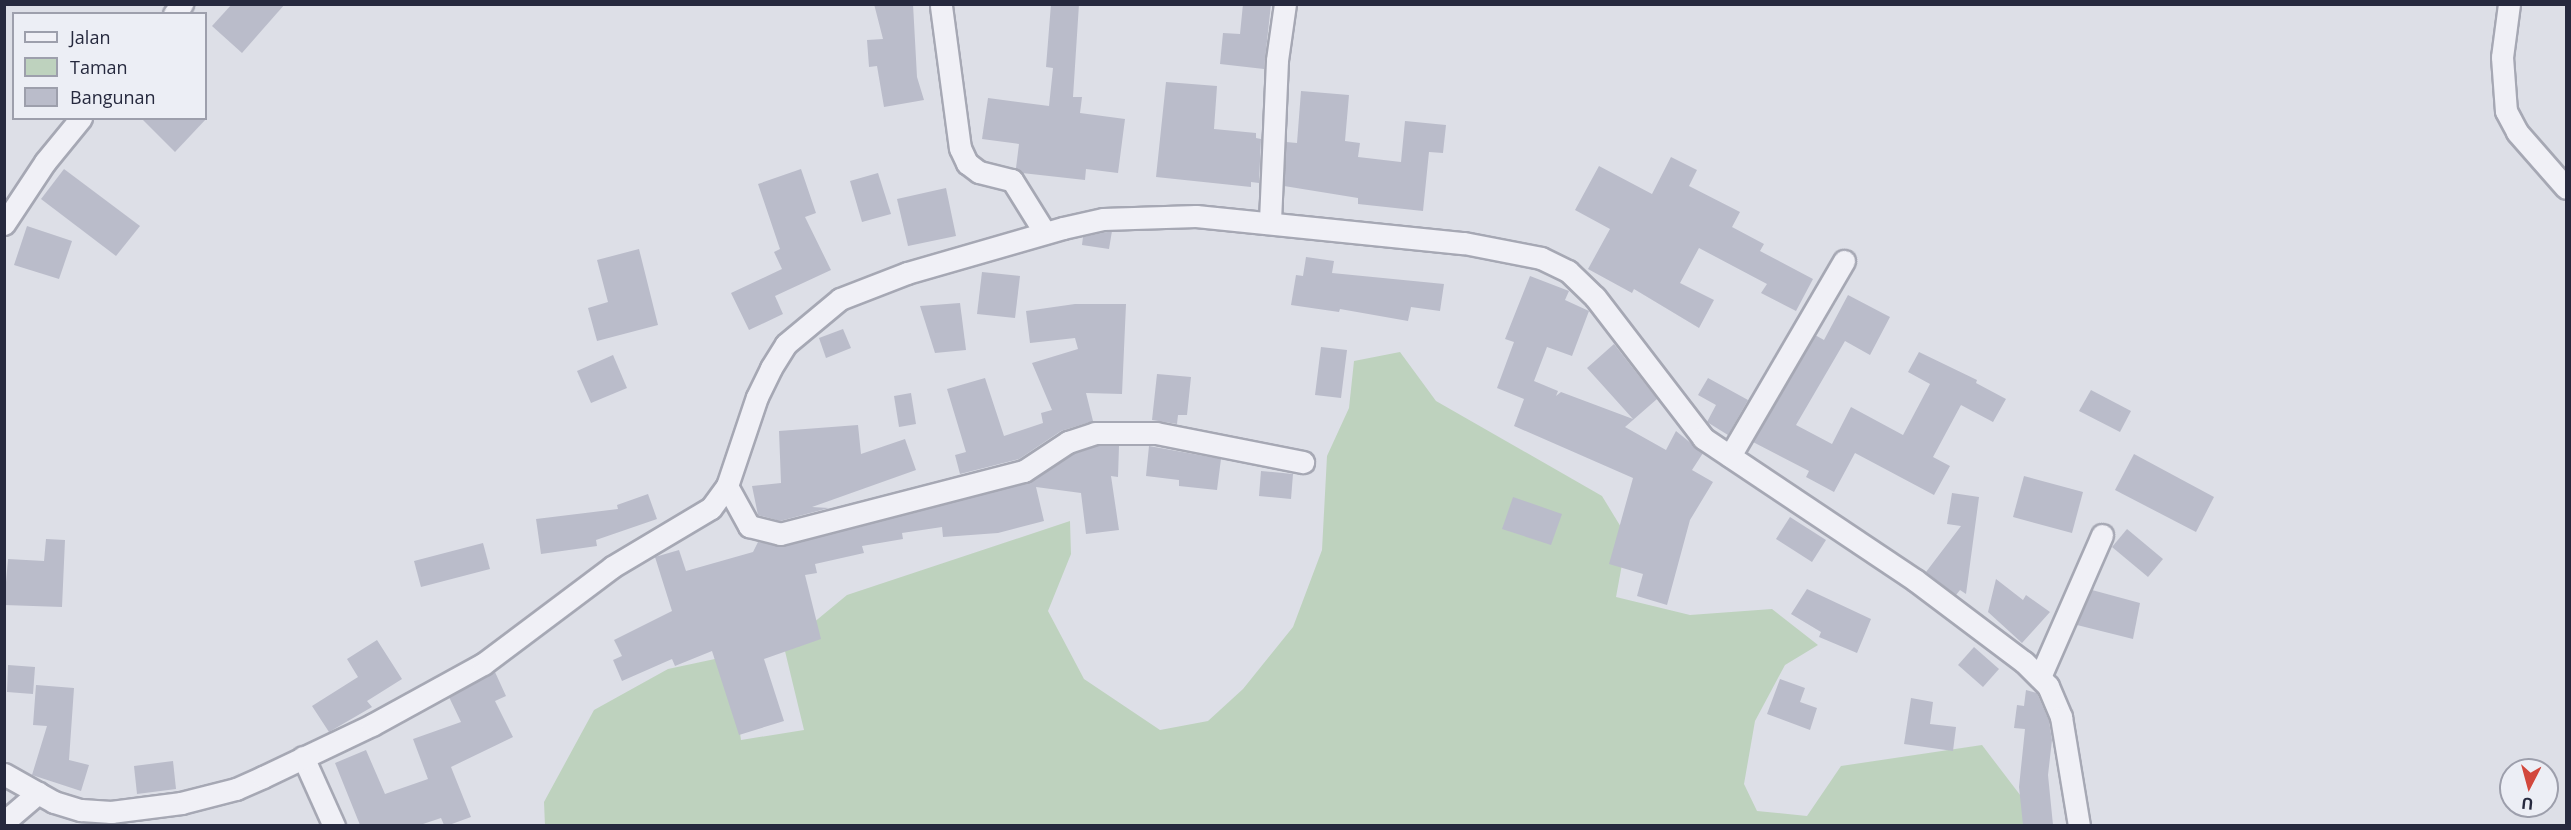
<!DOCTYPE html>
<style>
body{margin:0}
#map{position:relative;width:2571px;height:830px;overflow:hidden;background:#dddfe7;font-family:"Open Sans",sans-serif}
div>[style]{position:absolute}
.green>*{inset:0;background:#bed2be}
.building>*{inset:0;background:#babcca}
.roads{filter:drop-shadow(2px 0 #a6a8b4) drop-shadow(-2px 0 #a6a8b4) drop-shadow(0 2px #a6a8b4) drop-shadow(0 -2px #a6a8b4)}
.street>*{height:21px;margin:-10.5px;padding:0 10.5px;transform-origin:10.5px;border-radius:10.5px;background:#f0f0f6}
span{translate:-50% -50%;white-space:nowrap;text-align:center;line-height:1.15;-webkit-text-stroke:6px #eceef5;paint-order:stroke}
.frame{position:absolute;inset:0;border:6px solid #26293e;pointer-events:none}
.legend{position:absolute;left:12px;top:12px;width:195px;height:108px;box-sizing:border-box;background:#eceef5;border:2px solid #9d9fac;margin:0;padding:8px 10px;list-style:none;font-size:18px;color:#26293e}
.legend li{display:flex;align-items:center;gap:12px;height:30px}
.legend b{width:30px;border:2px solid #9d9fac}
.north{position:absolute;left:2499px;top:758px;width:60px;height:60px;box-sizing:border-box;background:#eceef5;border:2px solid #9d9fac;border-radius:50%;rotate:186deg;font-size:16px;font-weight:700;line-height:24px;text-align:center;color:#26293e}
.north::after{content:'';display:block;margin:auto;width:21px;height:27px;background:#d2473c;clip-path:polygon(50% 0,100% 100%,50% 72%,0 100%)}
</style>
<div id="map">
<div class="green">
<div style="clip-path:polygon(1400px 352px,1436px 401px,1602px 496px,1627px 537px,1616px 597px,1690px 615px,1772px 609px,1818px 645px,1785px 665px,1755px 721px,1744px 784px,1757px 811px,1807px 816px,1841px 766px,1982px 745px,2043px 825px,545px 826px,544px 802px,594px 710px,668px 669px,729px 656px,741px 740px,804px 730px,784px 647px,847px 595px,1070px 521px,1071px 554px,1048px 611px,1084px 679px,1160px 730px,1208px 721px,1243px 689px,1293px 627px,1322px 550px,1327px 456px,1349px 408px,1354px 361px)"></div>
</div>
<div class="building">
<div style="clip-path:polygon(232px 4px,285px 4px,242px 53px,212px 26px)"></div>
<div style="clip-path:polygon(874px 4px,913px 4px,917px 77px,924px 100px,884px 107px,877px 66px,869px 67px,867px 40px,883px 39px)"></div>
<div style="clip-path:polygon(1051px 4px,1079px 4px,1073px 97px,1082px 97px,1080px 113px,1125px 119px,1118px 173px,1086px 169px,1085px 180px,1022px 173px,1016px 168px,1019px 144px,982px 139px,988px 98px,1049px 106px,1053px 68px,1046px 67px)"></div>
<div style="clip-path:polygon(1243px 4px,1271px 4px,1264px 69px,1220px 64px,1223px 33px,1240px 34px)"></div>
<div style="clip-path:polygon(1166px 82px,1217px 86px,1214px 129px,1256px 133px,1256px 138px,1261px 139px,1259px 183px,1251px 182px,1251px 187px,1156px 177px)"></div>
<div style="clip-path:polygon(1301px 91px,1349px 95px,1345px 141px,1360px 143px,1358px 157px,1401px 162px,1405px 121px,1446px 125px,1443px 153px,1429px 152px,1423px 211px,1358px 204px,1358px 198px,1284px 186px,1286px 142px,1297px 143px)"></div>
<div style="clip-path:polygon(141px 118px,207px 118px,175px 152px)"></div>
<div style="clip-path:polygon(1671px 157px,1697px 170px,1689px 186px,1740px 212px,1732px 227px,1764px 244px,1760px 251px,1813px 279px,1796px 311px,1761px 293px,1767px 284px,1699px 248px,1680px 283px,1714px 300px,1699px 328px,1634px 289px,1632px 293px,1588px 269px,1610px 229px,1575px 210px,1599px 166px,1652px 194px)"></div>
<div style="clip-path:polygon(64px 169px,140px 226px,116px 256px,41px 199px)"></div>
<div style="clip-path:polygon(801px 169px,816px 213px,805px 217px,831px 270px,775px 296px,783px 314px,749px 330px,731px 293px,782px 269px,774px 252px,780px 249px,758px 184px)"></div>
<div style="clip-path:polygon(878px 173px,891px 214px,862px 222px,850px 181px)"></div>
<div style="clip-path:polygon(946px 188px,956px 236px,908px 246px,897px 199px)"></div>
<div style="clip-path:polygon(27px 226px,72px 241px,59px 279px,14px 265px)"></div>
<div style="clip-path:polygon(1112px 231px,1109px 249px,1082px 245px,1083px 237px)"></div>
<div style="clip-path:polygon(639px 249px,658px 325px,597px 341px,588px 308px,608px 302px,597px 260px)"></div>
<div style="clip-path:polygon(1306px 257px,1334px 261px,1332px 273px,1444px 284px,1440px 311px,1411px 307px,1408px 321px,1340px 309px,1339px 312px,1291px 305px,1296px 275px,1303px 276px)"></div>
<div style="clip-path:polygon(982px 272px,1020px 276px,1015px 318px,977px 314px)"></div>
<div style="clip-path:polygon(1530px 276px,1569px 291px,1565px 300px,1589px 311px,1572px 356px,1547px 347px,1534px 381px,1558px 391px,1556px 396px,1561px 392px,1633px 419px,1587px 368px,1614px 344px,1657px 399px,1625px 427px,1666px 450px,1676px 431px,1703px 453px,1692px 470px,1713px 482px,1690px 520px,1667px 605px,1637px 596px,1643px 574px,1609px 564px,1633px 478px,1514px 426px,1524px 399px,1497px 388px,1514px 342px,1505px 339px)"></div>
<div style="clip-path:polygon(1848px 295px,1890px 317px,1870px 355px,1845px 341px,1796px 425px,1832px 444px,1851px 407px,1903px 435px,1930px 384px,1908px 372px,1919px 352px,1977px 380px,1976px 383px,2006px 399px,1993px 422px,1961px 405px,1933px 457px,1950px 466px,1934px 495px,1855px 453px,1834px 492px,1806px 477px,1809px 471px,1753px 442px,1815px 335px,1824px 340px)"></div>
<div style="clip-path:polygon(960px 303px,966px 350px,935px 353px,920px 306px)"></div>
<div style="clip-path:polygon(1075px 304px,1126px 304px,1122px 394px,1086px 393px,1093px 421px,1061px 431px,1019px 459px,960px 474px,955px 455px,966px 452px,947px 389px,985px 378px,1004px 436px,1043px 423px,1041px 413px,1052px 410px,1032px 363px,1078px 349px,1075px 338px,1030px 343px,1026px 311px)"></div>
<div style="clip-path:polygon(843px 329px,851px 348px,826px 358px,819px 338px)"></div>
<div style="clip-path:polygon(1321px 347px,1347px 350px,1341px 398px,1315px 395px)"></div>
<div style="clip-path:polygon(613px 355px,627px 388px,591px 403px,577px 371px)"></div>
<div style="clip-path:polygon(1157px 374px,1191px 377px,1187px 415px,1178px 415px,1177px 424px,1152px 420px)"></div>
<div style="clip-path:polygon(1708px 378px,1748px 400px,1728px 435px,1707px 422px,1716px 405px,1698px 395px)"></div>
<div style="clip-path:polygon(2091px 390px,2131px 411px,2120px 432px,2079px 411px)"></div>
<div style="clip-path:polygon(911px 393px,916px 424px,899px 427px,894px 396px)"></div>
<div style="clip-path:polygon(858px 425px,861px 454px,905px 439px,916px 470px,812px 507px,829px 508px,780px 521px,758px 515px,752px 486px,781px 483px,779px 431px)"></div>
<div style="clip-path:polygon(1097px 446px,1119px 446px,1118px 477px,1111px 476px,1119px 530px,1086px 534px,1081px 493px,1036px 487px,1044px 521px,998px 533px,943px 537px,942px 527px,902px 533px,903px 539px,862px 546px,864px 553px,815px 564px,817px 573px,805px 575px,821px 639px,764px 659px,784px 721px,739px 735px,712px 651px,675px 666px,672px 659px,622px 681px,613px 660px,622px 656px,614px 640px,672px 611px,655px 557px,679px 550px,686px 571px,753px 552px,758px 542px,783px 546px,1027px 483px,1074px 454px)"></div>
<div style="clip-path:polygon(1149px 446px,1221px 459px,1217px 490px,1179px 486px,1179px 480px,1146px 476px)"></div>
<div style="clip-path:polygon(2134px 454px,2214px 497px,2196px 532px,2115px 490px)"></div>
<div style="clip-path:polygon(1261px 471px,1293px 474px,1291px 499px,1259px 496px)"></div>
<div style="clip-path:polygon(2024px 476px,2083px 492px,2072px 533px,2013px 517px)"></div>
<div style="clip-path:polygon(1952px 493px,1979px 497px,1966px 594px,1960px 590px,1956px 595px,1926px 572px,1961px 526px,1947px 524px)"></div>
<div style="clip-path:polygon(648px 494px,657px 519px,596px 540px,597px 546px,541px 554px,536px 519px,618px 509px,617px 505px)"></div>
<div style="clip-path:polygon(1513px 497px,1562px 514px,1551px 545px,1502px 529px)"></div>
<div style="clip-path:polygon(1790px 517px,1826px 540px,1812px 562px,1776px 539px)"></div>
<div style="clip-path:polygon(2127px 529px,2163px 559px,2148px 577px,2112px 547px)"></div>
<div style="clip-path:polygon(46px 539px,65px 540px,62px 607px,4px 605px,8px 559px,44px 561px)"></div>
<div style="clip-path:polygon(483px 543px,490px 569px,421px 587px,414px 561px)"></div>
<div style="clip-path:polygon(1996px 579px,2023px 600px,2026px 595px,2050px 612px,2022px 643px,1988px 612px)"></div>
<div style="clip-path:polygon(1807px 589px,1871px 619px,1857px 653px,1819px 637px,1821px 632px,1791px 614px)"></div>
<div style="clip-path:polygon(2092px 590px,2140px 603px,2133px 639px,2077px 625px)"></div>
<div style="clip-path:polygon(377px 640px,402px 679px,367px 701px,372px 707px,329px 732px,312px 706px,358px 677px,347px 659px)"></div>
<div style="clip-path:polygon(1974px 647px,1999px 669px,1983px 687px,1958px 665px)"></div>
<div style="clip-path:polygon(8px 665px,35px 667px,33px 694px,7px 692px)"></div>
<div style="clip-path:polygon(495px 672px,506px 696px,495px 701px,513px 737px,451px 767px,471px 817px,449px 825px,444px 825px,441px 818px,420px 825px,360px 825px,335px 763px,366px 750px,385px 794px,428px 779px,413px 739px,461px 722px,449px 697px)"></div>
<div style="clip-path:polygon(1780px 679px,1805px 688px,1800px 702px,1817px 708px,1810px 730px,1767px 714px)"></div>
<div style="clip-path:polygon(36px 685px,74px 688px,69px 760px,89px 765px,81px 791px,32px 775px,47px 726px,33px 725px)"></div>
<div style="clip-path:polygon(2026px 690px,2037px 693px,2049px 721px,2052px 740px,2048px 775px,2053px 825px,2023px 825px,2019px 787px,2025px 729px,2014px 728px,2017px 705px,2024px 706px)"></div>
<div style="clip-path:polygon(1911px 698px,1933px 702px,1930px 724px,1956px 727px,1953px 751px,1904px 744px)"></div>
<div style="clip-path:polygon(173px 761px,176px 789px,137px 794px,134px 766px)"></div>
</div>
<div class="roads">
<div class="street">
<div style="left:2509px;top:4px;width:53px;rotate:97.5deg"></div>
<div style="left:2502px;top:57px;width:54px;rotate:85.8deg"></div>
<div style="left:2506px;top:111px;width:24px;rotate:62deg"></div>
<div style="left:2517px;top:132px;width:74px;rotate:48.8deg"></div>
<div style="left:941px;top:6px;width:143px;rotate:82.4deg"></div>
<div style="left:960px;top:148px;width:17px;rotate:65deg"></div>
<div style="left:967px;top:163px;width:15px;rotate:37deg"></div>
<div style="left:979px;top:172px;width:34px;rotate:14deg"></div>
<div style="left:1012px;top:180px;width:62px;rotate:58.1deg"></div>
<div style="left:174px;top:14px;width:13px;rotate:-51deg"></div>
<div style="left:1270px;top:221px;width:161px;rotate:-87.5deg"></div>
<div style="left:1277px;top:60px;width:57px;rotate:-81.9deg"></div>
<div style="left:4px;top:224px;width:74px;rotate:-56.5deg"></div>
<div style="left:45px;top:162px;width:57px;rotate:-50.7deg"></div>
<div style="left:1730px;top:456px;width:226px;rotate:-59.7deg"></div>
<div style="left:727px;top:486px;width:46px;rotate:61.2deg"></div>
<div style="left:749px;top:526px;width:32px;rotate:14deg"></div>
<div style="left:780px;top:534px;width:252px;rotate:-14.5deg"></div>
<div style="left:1024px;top:471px;width:53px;rotate:-33.4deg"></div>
<div style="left:1068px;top:442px;width:28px;rotate:-18deg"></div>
<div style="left:1095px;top:433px;width:61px"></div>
<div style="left:1156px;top:433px;width:150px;rotate:11.2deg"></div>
<div style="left:2040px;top:677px;width:155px;rotate:-66.4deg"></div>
<div style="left:303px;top:757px;width:76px;rotate:65.8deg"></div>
<div style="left:4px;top:774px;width:57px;rotate:29.2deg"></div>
<div style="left:54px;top:802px;width:28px;rotate:17deg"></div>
<div style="left:81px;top:810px;width:30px;rotate:4deg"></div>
<div style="left:111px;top:812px;width:71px;rotate:-7.3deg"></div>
<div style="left:181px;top:803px;width:57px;rotate:-14.3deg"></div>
<div style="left:236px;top:789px;width:30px;rotate:-24deg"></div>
<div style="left:263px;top:777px;width:121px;rotate:-25.5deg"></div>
<div style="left:372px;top:725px;width:127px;rotate:-28.8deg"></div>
<div style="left:483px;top:664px;width:161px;rotate:-36.9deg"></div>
<div style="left:612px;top:567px;width:115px;rotate:-30.8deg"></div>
<div style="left:711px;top:508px;width:27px;rotate:-54deg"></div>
<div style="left:727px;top:486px;width:94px;rotate:-71.4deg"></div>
<div style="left:757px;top:397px;width:32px;rotate:-64deg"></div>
<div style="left:771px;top:368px;width:28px;rotate:-58deg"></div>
<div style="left:786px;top:344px;width:70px;rotate:-39.8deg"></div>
<div style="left:840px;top:299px;width:72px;rotate:-21.2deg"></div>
<div style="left:907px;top:273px;width:162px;rotate:-16.1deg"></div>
<div style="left:1063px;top:228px;width:41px;rotate:-12.7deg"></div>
<div style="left:1103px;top:219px;width:93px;rotate:-1.8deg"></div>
<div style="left:1196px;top:216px;width:269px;rotate:5.8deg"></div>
<div style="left:1464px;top:243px;width:78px;rotate:11deg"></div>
<div style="left:1541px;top:258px;width:30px;rotate:26deg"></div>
<div style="left:1568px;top:271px;width:37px;rotate:44deg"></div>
<div style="left:1595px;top:297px;width:178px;rotate:52.5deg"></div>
<div style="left:1703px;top:438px;width:255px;rotate:33.8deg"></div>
<div style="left:1915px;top:580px;width:136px;rotate:37deg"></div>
<div style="left:2024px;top:662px;width:34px;rotate:45deg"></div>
<div style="left:2048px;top:686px;width:34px;rotate:67deg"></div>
<div style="left:2061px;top:717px;width:110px;rotate:80.6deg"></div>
<div style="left:4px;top:822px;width:45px;rotate:-40.5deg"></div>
</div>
</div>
<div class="frame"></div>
<ul class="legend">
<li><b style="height:8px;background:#f0f0f6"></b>Jalan</li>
<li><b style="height:16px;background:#bed2be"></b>Taman</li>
<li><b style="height:16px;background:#babcca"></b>Bangunan</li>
</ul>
<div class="north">U</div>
</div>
